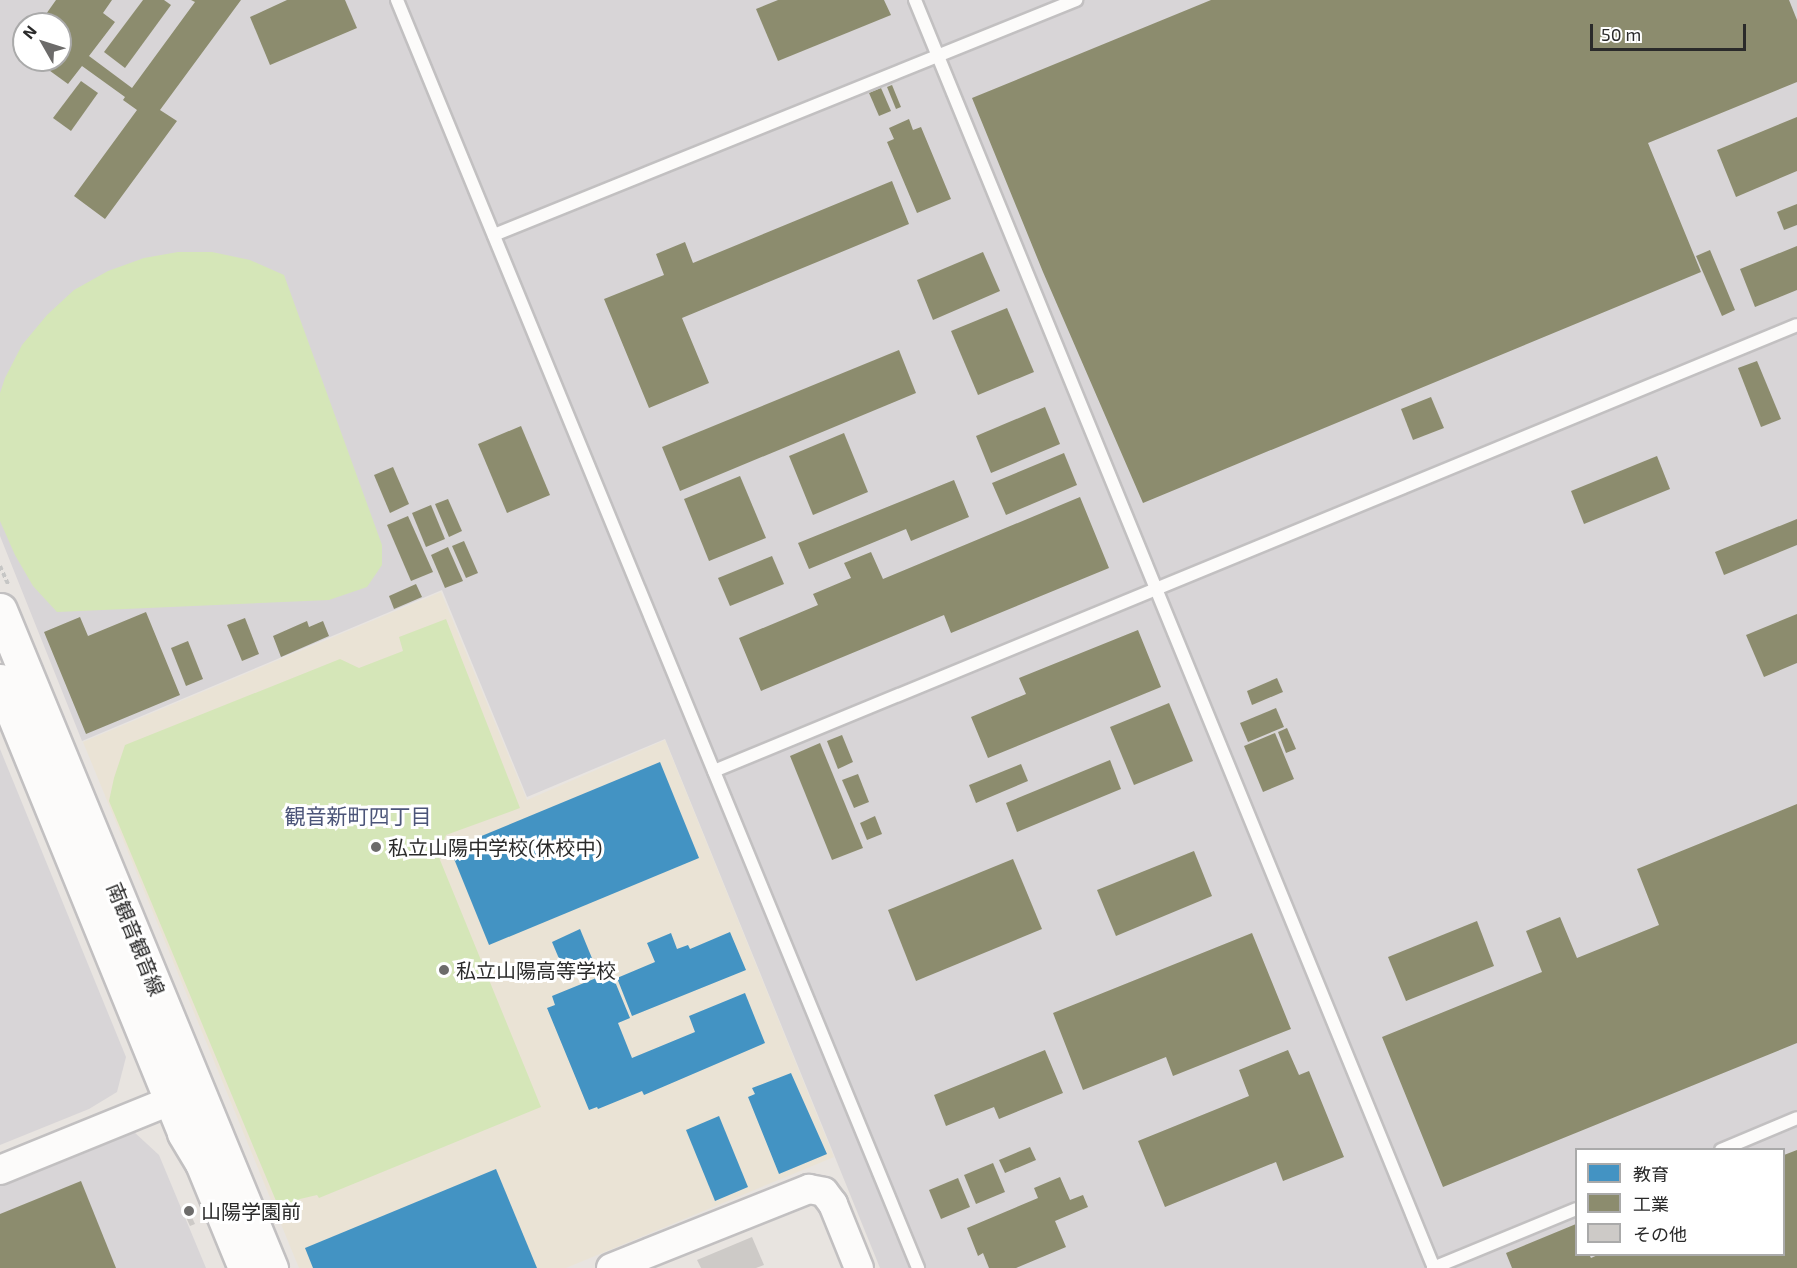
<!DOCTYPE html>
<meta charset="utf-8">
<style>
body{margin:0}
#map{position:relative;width:1797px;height:1268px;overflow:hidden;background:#e8e4e0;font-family:"Exo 2","Noto Sans JP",sans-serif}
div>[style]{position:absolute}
.industrial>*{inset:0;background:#d8d5d7}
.education>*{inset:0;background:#eae3d5}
.pitch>*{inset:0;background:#d5e6b8}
.schools>*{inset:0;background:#4393c3}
.industry>*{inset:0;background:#8c8c6e}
.building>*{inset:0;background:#cdcac7}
.path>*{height:4px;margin-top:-2px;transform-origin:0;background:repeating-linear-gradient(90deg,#c6c6c5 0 4.5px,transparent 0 7.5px)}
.roads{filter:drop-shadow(2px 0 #c2c0c1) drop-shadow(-2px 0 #c2c0c1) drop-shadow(0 2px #c2c0c1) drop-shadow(0 -2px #c2c0c1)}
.service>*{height:12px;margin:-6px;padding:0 6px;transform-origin:6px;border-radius:6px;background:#fcfbfa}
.tertiary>*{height:28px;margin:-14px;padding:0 14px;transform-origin:14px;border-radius:14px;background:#fcfbfa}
.secondary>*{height:33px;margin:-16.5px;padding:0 16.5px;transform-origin:16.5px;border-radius:16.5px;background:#fcfbfa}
.dots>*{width:16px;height:16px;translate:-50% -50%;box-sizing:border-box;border:3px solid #fff;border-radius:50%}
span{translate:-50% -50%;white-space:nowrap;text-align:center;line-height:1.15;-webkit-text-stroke:6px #fff;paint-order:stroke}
.poi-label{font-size:20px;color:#2a2a2a}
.left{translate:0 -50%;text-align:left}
.street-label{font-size:20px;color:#2a2a2a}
.neighbourhood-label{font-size:21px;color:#4c5579}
.legend{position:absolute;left:1575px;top:1148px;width:210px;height:108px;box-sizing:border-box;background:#fff;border:2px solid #aaa;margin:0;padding:8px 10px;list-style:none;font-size:18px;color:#2a2a2a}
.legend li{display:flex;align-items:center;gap:12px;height:30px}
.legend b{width:30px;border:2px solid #aaa}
.north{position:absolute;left:12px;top:12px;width:60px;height:60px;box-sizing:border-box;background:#fff;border:2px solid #aaa;border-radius:50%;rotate:309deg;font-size:16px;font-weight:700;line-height:24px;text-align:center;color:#2a2a2a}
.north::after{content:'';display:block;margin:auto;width:21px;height:27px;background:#6c6b6a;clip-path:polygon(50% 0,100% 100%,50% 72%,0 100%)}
.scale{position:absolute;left:1590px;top:24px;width:156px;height:27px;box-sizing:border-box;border:3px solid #2a2a2a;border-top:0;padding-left:8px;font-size:18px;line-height:21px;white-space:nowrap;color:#2a2a2a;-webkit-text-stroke:4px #fff;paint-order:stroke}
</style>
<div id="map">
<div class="industrial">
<div style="clip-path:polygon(evenodd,0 0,1797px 0,1797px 1268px,880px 1268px,665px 739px,527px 797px,442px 590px,82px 741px,0 536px,0 0,24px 24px,60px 24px,60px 60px,24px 60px,24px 24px,0 0,1576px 1150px,1784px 1150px,1784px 1254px,1576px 1254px,1576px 1150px)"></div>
<div style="clip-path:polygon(0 749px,126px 1057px,117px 1092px,89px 1109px,0 1145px)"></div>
<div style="clip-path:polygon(133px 1131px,159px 1155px,206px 1268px,0 1268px,0 1183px)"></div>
</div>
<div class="education">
<div style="clip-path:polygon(441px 592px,527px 800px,665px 740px,834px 1157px,566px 1268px,299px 1268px,83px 742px)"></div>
</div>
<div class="pitch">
<div style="clip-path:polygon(178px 252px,212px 252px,250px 260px,284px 275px,382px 545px,382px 565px,367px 587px,329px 600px,57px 612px,33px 586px,15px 555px,0 521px,0 393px,5px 378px,22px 345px,47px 315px,74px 290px,108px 271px,144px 258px)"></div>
<div style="clip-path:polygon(446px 619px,520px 808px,446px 835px,438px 855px,541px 1107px,319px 1198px,317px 1195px,300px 1199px,279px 1208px,109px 801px,114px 778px,125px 745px,340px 659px,359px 668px,403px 651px,399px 637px)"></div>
</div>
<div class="schools">
<div style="clip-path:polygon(660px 762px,699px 858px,489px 945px,450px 849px)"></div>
<div style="clip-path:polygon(580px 929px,596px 968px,568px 980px,552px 942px)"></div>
<div style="clip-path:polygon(730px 932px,746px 970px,632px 1016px,617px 978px,655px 962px,647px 943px,671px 933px,677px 949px,688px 945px,690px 949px)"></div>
<div style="clip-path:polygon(611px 972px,630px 1018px,618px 1023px,632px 1058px,695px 1032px,689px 1016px,745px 993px,765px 1043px,644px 1095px,642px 1091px,598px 1109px,597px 1107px,589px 1110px,547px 1008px,555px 1005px,552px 996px)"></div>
<div style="clip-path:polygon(791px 1073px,827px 1154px,779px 1174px,748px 1097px,755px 1094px,752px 1088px)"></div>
<div style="clip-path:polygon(719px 1116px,748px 1187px,715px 1201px,686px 1130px)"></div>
<div style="clip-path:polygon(496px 1169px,537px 1268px,313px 1268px,305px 1248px)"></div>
</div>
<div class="industry">
<div style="clip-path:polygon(56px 0,112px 0,103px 13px,115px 22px,89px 56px,132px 88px,195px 2px,191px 0,241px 0,160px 110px,177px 121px,105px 219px,74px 196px,137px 110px,123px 100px,125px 97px,82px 66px,68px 84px,35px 60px,60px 60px,60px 24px,39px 24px)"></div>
<div style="clip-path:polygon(143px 0,164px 0,171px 5px,125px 68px,104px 52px)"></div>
<div style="clip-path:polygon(287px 0,345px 0,357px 28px,270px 65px,250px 17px)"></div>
<div style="clip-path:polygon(778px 0,884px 0,891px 15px,778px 61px,756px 9px)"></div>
<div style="clip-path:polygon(1211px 0,1789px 0,1797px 20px,1797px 82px,1648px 143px,1701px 272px,1143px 503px,1043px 272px,972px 98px)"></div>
<div style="clip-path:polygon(81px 81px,98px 93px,71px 131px,53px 118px)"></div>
<div style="clip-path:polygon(892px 85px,901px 107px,896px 109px,887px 87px)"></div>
<div style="clip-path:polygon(881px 88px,891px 111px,879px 116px,869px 93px)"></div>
<div style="clip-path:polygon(1797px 117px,1797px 171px,1736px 197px,1717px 150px)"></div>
<div style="clip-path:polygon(909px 119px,913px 130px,921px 127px,951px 199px,917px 213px,887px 142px,894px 139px,889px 128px)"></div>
<div style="clip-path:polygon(892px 181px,909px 224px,682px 318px,709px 383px,649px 408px,604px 299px,664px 275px,656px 254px,685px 242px,693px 263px)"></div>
<div style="clip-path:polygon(1797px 204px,1797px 225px,1784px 230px,1777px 212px)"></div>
<div style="clip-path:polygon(1797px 246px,1797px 290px,1755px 307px,1740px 269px)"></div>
<div style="clip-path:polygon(1710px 250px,1735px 310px,1722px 316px,1696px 256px)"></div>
<div style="clip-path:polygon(983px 252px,1000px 291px,933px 320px,917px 280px)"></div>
<div style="clip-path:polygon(1007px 308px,1034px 372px,978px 395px,951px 331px)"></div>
<div style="clip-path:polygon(899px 350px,916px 393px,680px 491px,662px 447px)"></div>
<div style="clip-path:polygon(1757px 361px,1781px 419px,1761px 427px,1738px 368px)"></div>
<div style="clip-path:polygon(1431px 397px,1444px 428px,1413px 440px,1401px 409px)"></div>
<div style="clip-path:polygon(1045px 407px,1060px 444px,991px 473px,976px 436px)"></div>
<div style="clip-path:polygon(521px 426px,550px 495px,507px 513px,478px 444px)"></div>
<div style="clip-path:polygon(844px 433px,868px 492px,813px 515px,789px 456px)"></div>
<div style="clip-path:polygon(1064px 453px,1077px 485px,1006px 515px,992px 483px)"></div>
<div style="clip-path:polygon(1657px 456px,1670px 489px,1584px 524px,1571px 491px)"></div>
<div style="clip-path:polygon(393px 467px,409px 504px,390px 513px,374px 475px)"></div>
<div style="clip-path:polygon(740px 476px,766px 538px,709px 561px,684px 499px)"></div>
<div style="clip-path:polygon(954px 480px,969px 517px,911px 541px,906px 529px,809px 569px,798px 543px)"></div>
<div style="clip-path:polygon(1080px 497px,1109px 568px,951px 633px,944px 615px,761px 691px,739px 638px,818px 605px,813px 594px,851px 578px,844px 563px,871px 552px,883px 579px)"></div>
<div style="clip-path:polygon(448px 499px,462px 531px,449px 537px,435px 504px)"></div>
<div style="clip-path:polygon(431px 505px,445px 539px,426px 547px,412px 513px)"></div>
<div style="clip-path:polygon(408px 516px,433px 572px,411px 581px,387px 525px)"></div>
<div style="clip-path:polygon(1797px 519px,1797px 545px,1724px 575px,1715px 552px)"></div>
<div style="clip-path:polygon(464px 541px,478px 573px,466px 578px,452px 546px)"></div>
<div style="clip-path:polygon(448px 547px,463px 581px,445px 588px,431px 555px)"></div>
<div style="clip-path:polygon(772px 556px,784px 584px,730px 606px,718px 578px)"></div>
<div style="clip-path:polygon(416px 584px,422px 597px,394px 609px,389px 596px)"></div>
<div style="clip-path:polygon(146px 612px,180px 695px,86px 734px,44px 632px,80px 617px,88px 636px)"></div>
<div style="clip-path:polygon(1797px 614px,1797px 663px,1764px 677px,1746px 635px)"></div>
<div style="clip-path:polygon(245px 618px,259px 654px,242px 661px,227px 625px)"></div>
<div style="clip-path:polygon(307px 621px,309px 627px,323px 621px,329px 636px,281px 657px,273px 636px)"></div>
<div style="clip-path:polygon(1138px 630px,1161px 687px,988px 758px,971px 717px,1026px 694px,1019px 678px)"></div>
<div style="clip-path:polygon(188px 641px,203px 679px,186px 686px,171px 648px)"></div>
<div style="clip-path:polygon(1277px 678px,1283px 692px,1252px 705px,1247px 691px)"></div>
<div style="clip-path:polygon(1169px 703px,1193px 761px,1134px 785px,1110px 727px)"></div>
<div style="clip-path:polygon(1276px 708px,1284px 727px,1248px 742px,1240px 723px)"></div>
<div style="clip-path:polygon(1287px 728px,1296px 749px,1286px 753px,1278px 732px)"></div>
<div style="clip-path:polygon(1275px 733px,1294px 779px,1263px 792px,1244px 746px)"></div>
<div style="clip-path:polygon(842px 735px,853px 762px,838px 769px,827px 741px)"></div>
<div style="clip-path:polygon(820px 743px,863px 848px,832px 860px,790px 756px)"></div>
<div style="clip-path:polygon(1110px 760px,1121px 789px,1017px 832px,1006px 803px)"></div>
<div style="clip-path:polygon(1021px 764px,1028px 781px,976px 803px,969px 785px)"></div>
<div style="clip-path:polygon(858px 774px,869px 802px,854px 808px,842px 780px)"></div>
<div style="clip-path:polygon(1797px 804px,1797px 1043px,1443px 1187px,1382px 1037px,1542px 972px,1526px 931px,1560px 917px,1577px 958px,1659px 925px,1637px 869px)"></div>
<div style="clip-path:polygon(875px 816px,882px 834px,867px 840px,860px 823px)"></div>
<div style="clip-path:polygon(1194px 851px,1212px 896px,1116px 936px,1097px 890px)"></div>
<div style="clip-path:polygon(1013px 859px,1042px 929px,916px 981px,888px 910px)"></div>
<div style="clip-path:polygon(1477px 921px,1494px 966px,1406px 1001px,1388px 957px)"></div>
<div style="clip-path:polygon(1252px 933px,1291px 1029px,1173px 1076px,1166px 1057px,1083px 1090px,1053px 1013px)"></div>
<div style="clip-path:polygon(1045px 1050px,1063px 1093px,999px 1119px,994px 1107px,946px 1126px,934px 1095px)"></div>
<div style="clip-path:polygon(1288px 1050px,1299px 1075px,1309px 1071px,1344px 1157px,1283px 1181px,1276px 1162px,1165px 1207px,1138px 1141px,1249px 1096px,1239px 1070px)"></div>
<div style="clip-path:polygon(1030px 1147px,1036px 1160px,1005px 1173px,999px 1160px)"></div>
<div style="clip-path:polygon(1797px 1150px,1797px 1268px,1512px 1268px,1506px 1253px,1576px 1224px,1576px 1254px,1589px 1254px,1591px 1258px,1600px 1254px,1784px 1254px,1784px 1155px)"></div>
<div style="clip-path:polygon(993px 1163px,1005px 1192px,976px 1204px,964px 1175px)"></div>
<div style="clip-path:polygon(1060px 1177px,1070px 1200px,1083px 1195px,1088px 1207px,1055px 1221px,1066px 1247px,1016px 1268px,989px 1268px,983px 1253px,978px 1256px,967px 1228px,1038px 1198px,1034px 1188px)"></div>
<div style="clip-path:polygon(958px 1178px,970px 1207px,941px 1219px,929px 1190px)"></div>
<div style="clip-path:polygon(81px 1181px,116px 1268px,0 1268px,0 1214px)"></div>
</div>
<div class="building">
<div style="clip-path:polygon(190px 1213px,195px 1224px,190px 1226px,185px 1215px)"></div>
<div style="clip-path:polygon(752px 1237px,764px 1265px,756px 1268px,701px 1268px,697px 1260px)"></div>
</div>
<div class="path">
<div style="left:0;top:566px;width:20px;rotate:66deg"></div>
</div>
<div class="roads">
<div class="service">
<div style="left:397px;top:0;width:1371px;rotate:67.66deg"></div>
<div style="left:915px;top:0;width:1370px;rotate:67.74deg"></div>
<div style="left:494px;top:235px;width:628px;rotate:-21.99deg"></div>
<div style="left:714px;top:771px;width:1171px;rotate:-22.38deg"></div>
<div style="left:1721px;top:1150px;width:82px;rotate:-22.8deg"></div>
<div style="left:1433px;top:1268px;width:155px;rotate:-22.4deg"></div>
</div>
<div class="tertiary">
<div style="left:0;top:1170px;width:207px;rotate:-22.1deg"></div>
<div style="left:611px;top:1268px;width:213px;rotate:-21.8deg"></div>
<div style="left:809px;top:1189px;width:15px;rotate:11deg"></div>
<div style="left:824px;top:1192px;width:15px;rotate:53deg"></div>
<div style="left:833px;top:1204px;width:69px;rotate:67.9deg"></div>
</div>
<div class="secondary">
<div style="left:0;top:610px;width:712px;rotate:67.62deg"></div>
<div style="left:0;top:681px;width:488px;rotate:67.8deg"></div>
<div style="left:184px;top:1133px;width:35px;rotate:59deg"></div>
<div style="left:202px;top:1163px;width:113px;rotate:67.7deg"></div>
</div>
</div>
<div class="dots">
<div style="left:376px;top:847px;background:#6c6b6a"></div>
<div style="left:444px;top:970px;background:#6c6b6a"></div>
<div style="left:189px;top:1211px;background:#6c6b6a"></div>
</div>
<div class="poi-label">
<span class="left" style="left:388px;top:847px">私立山陽中学校(休校中)</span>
<span class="left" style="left:456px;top:970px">私立山陽高等学校</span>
<span class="left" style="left:201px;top:1211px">山陽学園前</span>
</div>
<div class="street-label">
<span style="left:136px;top:939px;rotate:68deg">南観音観音線</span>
</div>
<div class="neighbourhood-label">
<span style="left:358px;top:816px">観音新町四丁目</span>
</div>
<ul class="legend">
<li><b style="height:16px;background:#4393c3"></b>教育</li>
<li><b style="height:16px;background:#8c8c6e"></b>工業</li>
<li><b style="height:16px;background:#cdcac7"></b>その他</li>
</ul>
<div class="north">N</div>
<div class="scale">50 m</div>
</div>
